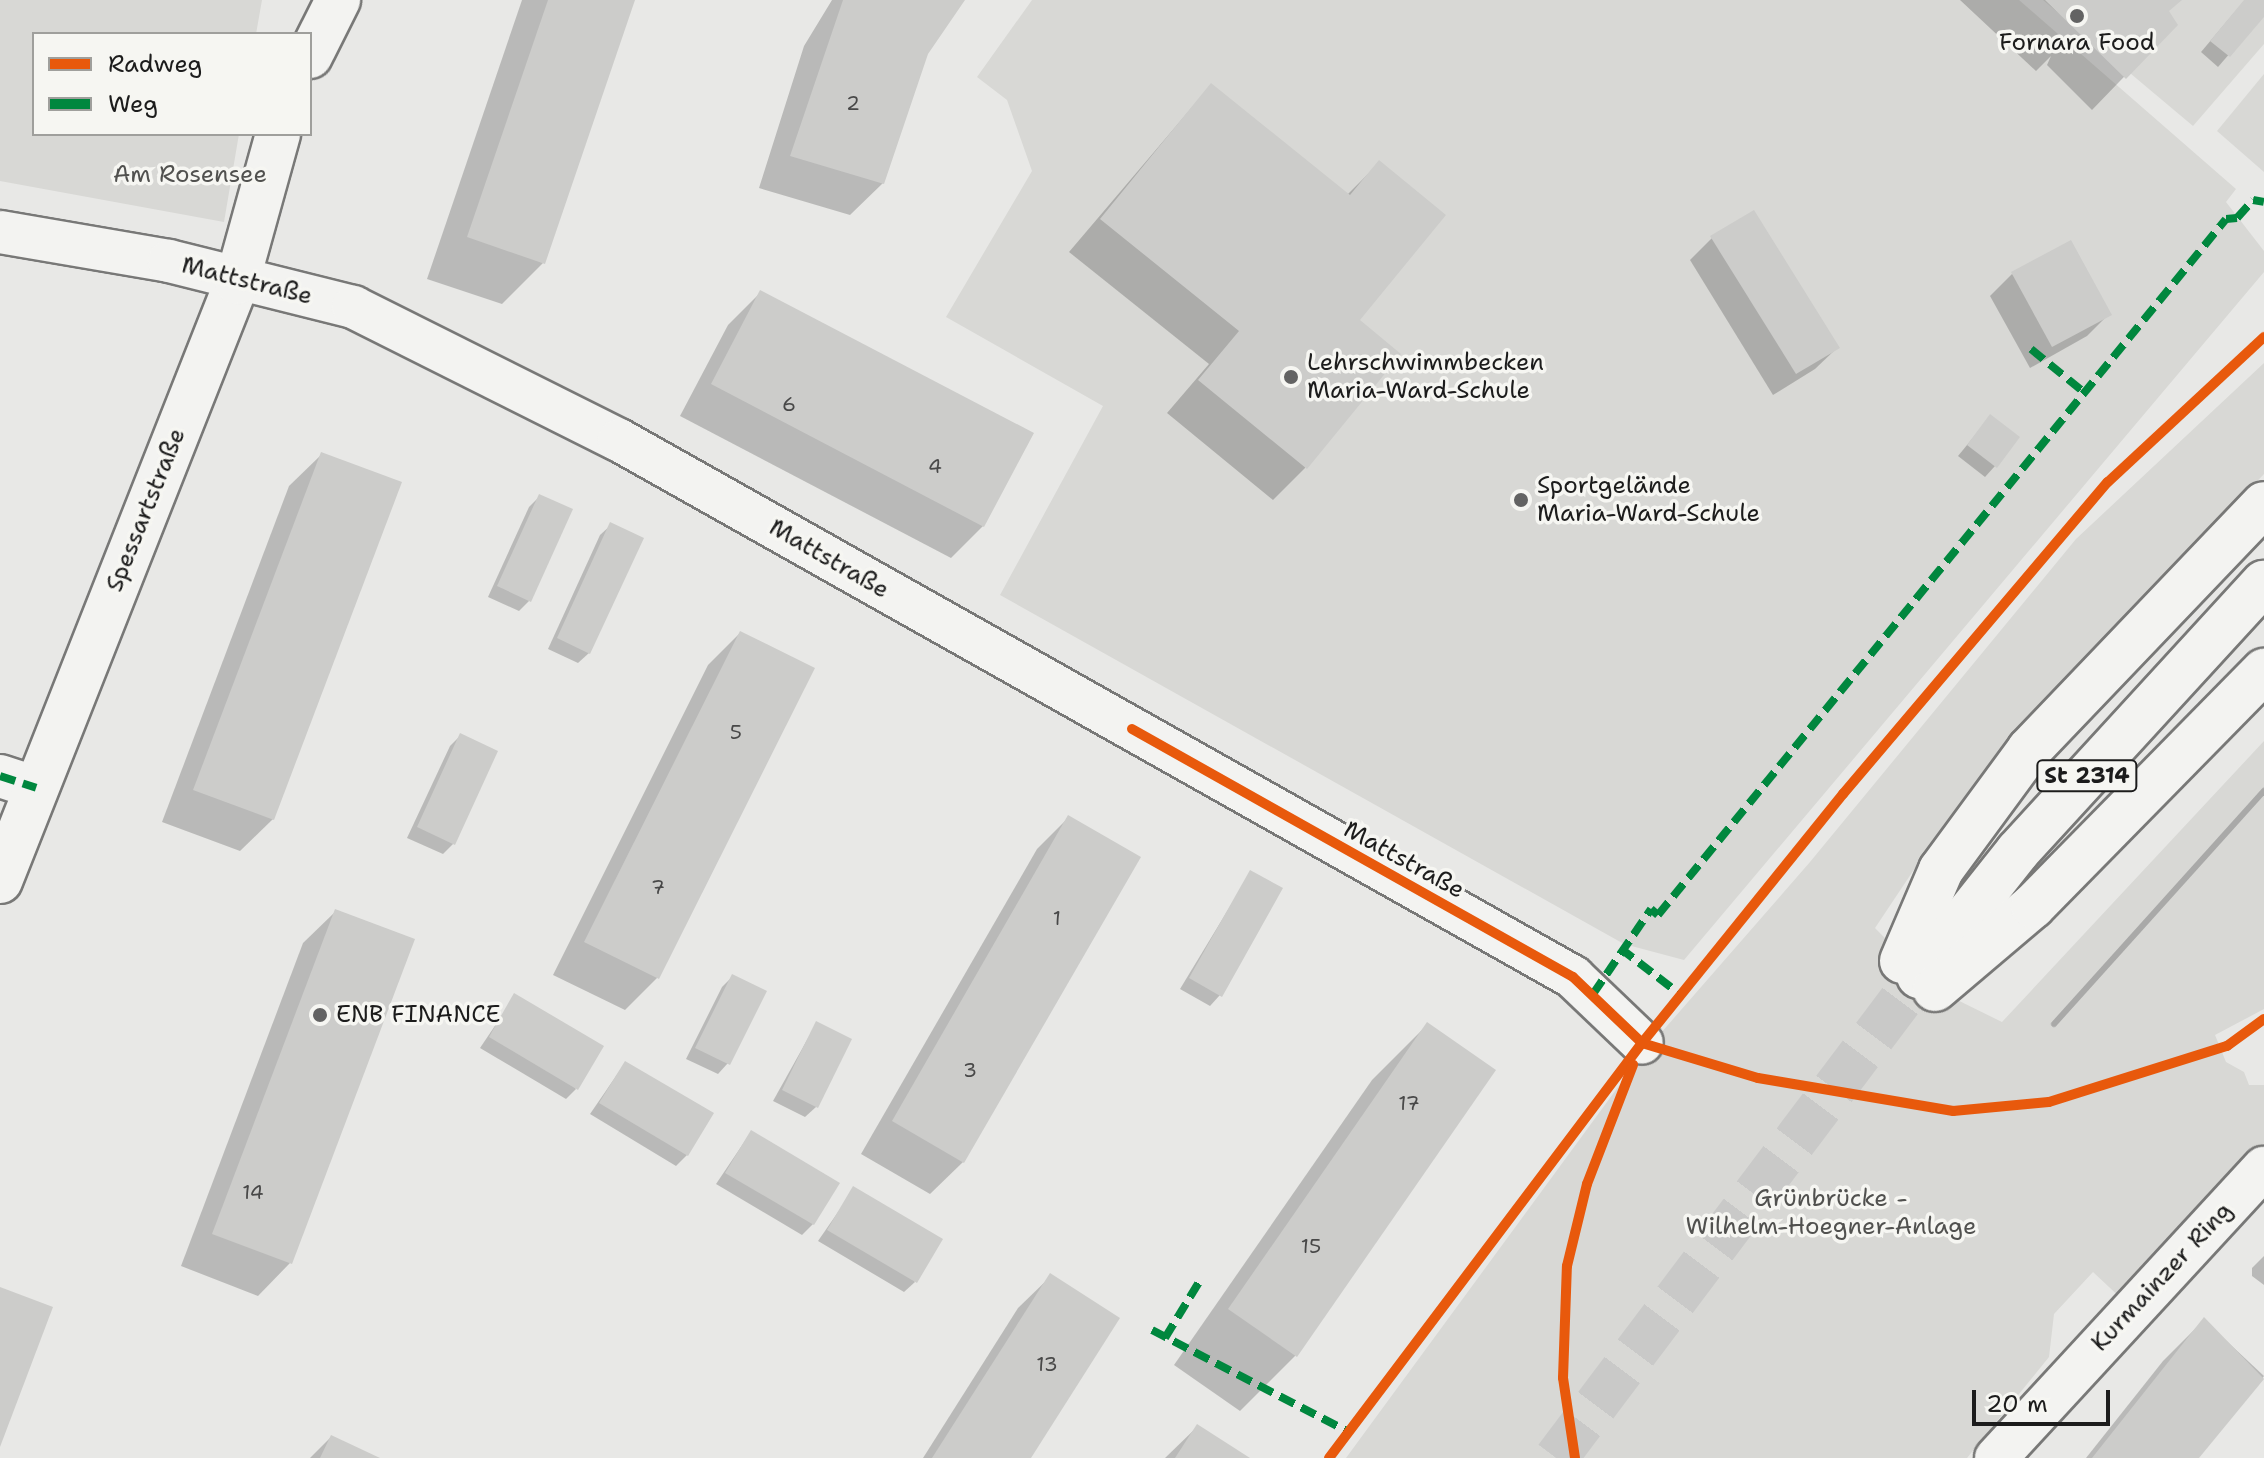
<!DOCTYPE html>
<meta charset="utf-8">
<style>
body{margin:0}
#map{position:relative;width:2264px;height:1458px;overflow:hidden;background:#e8e8e6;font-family:"Shantell Sans",sans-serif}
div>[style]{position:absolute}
.built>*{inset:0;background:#d8d8d5}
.shadow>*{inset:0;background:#0003}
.building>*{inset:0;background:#ccccca}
.trunk-tunnel>*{height:44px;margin-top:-22px;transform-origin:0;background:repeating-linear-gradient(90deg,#c9c9c8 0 44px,transparent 0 66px)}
.roads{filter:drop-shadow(2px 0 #787877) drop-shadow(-2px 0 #787877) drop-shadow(0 2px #787877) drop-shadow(0 -2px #787877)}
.minor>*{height:42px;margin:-21px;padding:0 21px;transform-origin:21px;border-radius:21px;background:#f3f3f1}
.tertiary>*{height:44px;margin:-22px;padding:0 22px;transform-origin:22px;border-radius:22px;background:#f3f3f1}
.trunk>*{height:44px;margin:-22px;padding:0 22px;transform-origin:22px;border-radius:22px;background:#f3f3f1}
.rail>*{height:6px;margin:-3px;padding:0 3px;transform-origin:3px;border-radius:3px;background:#a9a9a8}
.quiet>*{height:8px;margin-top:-4px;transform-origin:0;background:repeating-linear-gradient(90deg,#00873e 0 16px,transparent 0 24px)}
.cycleway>*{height:10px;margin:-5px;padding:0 5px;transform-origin:5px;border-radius:5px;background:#e8590c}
.dots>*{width:22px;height:22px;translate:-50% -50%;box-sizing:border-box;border:4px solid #f6f6f2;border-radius:50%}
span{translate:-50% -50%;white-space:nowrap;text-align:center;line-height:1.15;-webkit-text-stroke:7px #f6f6f2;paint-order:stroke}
.number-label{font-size:20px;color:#484848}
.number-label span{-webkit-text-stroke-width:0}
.shield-label span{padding:2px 6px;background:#f6f6f2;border:2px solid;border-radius:6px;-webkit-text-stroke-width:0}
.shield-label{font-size:22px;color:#1c1c1c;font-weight:700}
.poi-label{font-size:24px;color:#1c1c1c}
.left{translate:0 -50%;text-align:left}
.park-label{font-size:24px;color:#51514f}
.street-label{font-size:24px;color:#1c1c1c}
.legend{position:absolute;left:32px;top:32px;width:280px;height:104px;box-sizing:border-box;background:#f6f6f2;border:2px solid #9f9f9c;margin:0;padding:10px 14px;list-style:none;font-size:24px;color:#1c1c1c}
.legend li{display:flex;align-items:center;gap:16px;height:40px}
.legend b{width:40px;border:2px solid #9f9f9c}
.scale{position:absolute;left:1972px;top:1390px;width:138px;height:36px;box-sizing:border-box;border:4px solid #1c1c1c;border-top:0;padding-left:10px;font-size:24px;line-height:28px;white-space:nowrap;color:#1c1c1c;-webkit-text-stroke:6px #f6f6f2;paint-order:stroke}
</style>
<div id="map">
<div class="built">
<div style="clip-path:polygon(0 0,262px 0,256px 34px,34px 34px,34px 134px,239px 134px,224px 222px,0 181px)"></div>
<div style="clip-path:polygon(1032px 0,2019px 0,2236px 189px,2226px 202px,2264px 251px,2264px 272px,1684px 960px,1624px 944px,1000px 595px,1103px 406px,946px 317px,1032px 171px,1007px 100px,977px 77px)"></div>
<div style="clip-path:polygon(2043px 0,2264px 0,2264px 44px,2193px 126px)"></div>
<div style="clip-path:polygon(2264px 74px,2264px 172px,2217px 131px)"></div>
<div style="clip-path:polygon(2264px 363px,2264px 474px,2040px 710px,1947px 820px,1875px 928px,1935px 989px,2002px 1022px,2264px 741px,2264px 1009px,2215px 1035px,2226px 1062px,2244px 1072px,2249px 1085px,2264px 1085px,2264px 1143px,2125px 1302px,2093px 1272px,2054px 1314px,2049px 1357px,1967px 1458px,1346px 1458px,1640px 1057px,1810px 862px,2076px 539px)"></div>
</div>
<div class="shadow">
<div style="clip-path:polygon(522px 0,633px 0,543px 263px,502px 304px,427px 279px)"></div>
<div style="clip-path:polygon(832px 0,963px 0,926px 53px,883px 183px,850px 215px,759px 188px,804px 46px)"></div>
<div style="clip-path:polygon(1960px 0,2179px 0,2167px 12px,2175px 24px,2092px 110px,2047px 65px,2051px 56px,2036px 71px)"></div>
<div style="clip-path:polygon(2245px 0,2264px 0,2264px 14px,2218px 67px,2201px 52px)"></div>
<div style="clip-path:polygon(1211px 85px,1347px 195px,1379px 163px,1357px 320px,1305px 468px,1273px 500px,1167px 413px,1209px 364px,1069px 252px)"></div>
<div style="clip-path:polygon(1712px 238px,1837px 348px,1815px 369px,1773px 395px,1690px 260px)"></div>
<div style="clip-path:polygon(2012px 274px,2109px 314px,2087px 336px,2030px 368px,1990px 296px)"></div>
<div style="clip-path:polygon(760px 293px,983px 526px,951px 558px,680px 416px,728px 325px)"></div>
<div style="clip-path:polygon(1990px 417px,1995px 466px,1985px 477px,1958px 456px)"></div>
<div style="clip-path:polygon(322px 454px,273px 819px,240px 851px,162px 822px,289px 486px)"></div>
<div style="clip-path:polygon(540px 496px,529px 601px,519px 611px,488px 597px,529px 507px)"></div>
<div style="clip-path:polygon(611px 525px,589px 653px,578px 663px,548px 649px,600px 535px)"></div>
<div style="clip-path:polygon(740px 633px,657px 978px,625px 1010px,553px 975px,708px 665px)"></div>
<div style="clip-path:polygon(460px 736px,453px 844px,443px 854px,407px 838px,450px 746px)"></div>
<div style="clip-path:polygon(1069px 817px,963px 1162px,930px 1194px,861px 1154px,1037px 849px)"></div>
<div style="clip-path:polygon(1251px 872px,1220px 995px,1210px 1006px,1180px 989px)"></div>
<div style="clip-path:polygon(336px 911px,290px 1263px,258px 1296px,181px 1266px,303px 943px)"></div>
<div style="clip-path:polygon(733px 976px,728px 1063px,718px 1074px,686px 1059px,722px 987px)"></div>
<div style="clip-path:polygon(515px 996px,576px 1089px,566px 1099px,480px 1048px)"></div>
<div style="clip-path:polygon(816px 1024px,816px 1107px,805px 1117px,773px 1101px)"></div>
<div style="clip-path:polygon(1427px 1025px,1295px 1356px,1240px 1411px,1174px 1365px,1372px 1080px)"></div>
<div style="clip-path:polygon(625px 1063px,687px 1155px,676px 1166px,590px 1114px)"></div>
<div style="clip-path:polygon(751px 1132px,813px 1224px,802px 1235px,716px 1184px)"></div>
<div style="clip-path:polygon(854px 1189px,915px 1282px,904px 1292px,818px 1241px)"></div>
<div style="clip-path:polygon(2264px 1256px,2264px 1285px,2252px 1276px,2252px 1268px)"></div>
<div style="clip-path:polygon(1051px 1276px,1029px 1458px,923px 1458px,1018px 1308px)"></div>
<div style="clip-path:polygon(2204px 1320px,2264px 1376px,2197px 1458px,2086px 1458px,2163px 1361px)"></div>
<div style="clip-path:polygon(1197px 1427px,1247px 1458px,1165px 1458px)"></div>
<div style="clip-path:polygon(331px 1437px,376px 1458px,310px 1458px)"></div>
</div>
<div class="building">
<div style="clip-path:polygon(548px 0,635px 0,545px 264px,467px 237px)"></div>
<div style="clip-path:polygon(843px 0,965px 0,928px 54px,884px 184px,790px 156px)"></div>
<div style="clip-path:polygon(2045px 0,2182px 0,2169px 11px,2178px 25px,2126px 79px)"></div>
<div style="clip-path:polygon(2244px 0,2264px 0,2264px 17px,2230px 57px,2210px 41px)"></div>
<div style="clip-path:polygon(1211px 83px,1350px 195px,1379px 160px,1446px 215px,1360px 320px,1401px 354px,1307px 469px,1198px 380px,1239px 331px,1100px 219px)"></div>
<div style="clip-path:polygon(1754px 210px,1840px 348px,1796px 374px,1710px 236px)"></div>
<div style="clip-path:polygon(2071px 240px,2112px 315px,2052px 347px,2011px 272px)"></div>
<div style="clip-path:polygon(760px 290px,1034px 433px,984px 527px,711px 384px)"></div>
<div style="clip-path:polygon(1990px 414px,2020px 437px,1997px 468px,1967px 445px)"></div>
<div style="clip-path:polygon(321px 452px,402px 482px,274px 820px,193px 790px)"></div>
<div style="clip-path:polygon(539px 494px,573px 509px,531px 602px,497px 586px)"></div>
<div style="clip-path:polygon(610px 522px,644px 538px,590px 654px,557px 638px)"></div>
<div style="clip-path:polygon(740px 631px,815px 668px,659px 979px,584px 942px)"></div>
<div style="clip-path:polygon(460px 733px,498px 751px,455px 845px,417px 827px)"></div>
<div style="clip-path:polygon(1068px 815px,1141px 857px,964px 1163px,892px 1121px)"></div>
<div style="clip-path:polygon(1250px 870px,1283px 888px,1222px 997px,1189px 978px)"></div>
<div style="clip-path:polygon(335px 909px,415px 939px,292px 1264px,212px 1234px)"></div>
<div style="clip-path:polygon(732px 974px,767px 991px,730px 1065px,695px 1048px)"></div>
<div style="clip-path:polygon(514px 993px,604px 1046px,578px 1090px,489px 1037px)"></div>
<div style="clip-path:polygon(816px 1021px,852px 1039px,818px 1108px,782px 1090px)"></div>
<div style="clip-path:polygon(1427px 1022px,1496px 1070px,1297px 1357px,1228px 1309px)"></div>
<div style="clip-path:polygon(625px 1061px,714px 1113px,688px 1156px,599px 1103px)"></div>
<div style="clip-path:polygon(751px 1130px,840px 1183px,814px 1225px,725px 1173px)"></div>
<div style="clip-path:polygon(853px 1186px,943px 1239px,917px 1283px,827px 1230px)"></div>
<div style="clip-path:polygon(1050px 1273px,1120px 1318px,1031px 1458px,932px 1458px)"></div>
<div style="clip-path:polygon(0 1287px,53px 1307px,0 1447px)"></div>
<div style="clip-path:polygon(2204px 1317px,2264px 1379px,2199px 1458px,2092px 1458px)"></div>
<div style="clip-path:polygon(1197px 1424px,1250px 1458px,1175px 1458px)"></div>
<div style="clip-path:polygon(331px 1435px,380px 1458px,320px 1458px)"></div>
</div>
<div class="trunk-tunnel">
<div style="left:1556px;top:1458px;width:603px;rotate:-53.02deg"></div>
</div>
<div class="roads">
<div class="minor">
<div style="left:0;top:232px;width:171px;rotate:9.7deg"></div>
<div style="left:169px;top:261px;width:190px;rotate:14deg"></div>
<div style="left:353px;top:307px;width:297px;rotate:26.6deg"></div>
<div style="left:619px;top:440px;width:1095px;rotate:29.37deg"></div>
<div style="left:1573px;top:977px;width:95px;rotate:43.7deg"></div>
<div style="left:0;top:776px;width:38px;rotate:18deg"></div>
<div style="left:1996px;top:1458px;width:395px;rotate:-47.3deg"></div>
</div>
<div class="tertiary">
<div style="left:310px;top:56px;width:63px;rotate:-63.4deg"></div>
<div style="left:0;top:881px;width:644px;rotate:-68.41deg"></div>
<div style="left:237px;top:282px;width:154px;rotate:-74.5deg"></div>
</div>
<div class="trunk">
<div style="left:1902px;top:961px;width:99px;rotate:-66.8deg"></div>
<div style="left:1941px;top:870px;width:149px;rotate:-53.7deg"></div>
<div style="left:2029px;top:750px;width:340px;rotate:-46.3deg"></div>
<div style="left:1919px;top:976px;width:159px;rotate:-51.6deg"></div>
<div style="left:2018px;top:851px;width:364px;rotate:-47.5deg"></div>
<div style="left:1935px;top:989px;width:128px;rotate:-40.3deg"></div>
<div style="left:2033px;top:906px;width:330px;rotate:-45.5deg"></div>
</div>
</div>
<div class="rail">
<div style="left:2054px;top:1024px;width:314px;rotate:-48deg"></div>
</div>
<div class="quiet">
<div style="left:2031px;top:349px;width:70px;rotate:39.2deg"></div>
<div style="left:0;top:776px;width:38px;rotate:18deg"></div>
<div style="left:1620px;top:948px;width:77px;rotate:37.6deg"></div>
<div style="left:1593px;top:994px;width:103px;rotate:-55.7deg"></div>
<div style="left:1651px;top:909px;width:9px;rotate:41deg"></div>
<div style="left:1658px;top:915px;width:898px;rotate:-50.78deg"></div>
<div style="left:2226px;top:219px;width:11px;rotate:-5deg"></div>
<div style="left:2237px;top:218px;width:24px;rotate:-48deg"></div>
<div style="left:2253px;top:200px;width:11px;rotate:10deg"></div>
<div style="left:1152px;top:1330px;width:222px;rotate:27.4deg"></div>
<div style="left:1165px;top:1338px;width:66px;rotate:-58.7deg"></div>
</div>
<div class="cycleway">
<div style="left:1132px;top:729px;width:506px;rotate:29.35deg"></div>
<div style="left:1573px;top:977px;width:95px;rotate:43.7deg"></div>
<div style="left:1642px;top:1043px;width:121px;rotate:16.8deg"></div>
<div style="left:1758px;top:1078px;width:198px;rotate:9.6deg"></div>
<div style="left:1953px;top:1111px;width:96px;rotate:-5.4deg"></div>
<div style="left:2049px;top:1102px;width:187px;rotate:-17.5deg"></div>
<div style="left:2227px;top:1046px;width:46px;rotate:-36.1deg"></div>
<div style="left:1329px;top:1458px;width:520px;rotate:-52.98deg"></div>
<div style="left:1642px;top:1043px;width:320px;rotate:-51.1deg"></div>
<div style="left:1843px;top:794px;width:409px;rotate:-49.7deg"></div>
<div style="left:2108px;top:482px;width:213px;rotate:-42.9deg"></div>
<div style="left:1575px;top:1458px;width:81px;rotate:-98.5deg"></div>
<div style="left:1563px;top:1378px;width:112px;rotate:-88deg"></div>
<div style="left:1567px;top:1266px;width:84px;rotate:-76.3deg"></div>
<div style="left:1587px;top:1184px;width:128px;rotate:-68.9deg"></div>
</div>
<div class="dots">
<div style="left:2077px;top:16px;background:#636363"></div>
<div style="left:1291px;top:377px;background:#636363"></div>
<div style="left:1521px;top:500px;background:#636363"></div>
<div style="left:320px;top:1015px;background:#636363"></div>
</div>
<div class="number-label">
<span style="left:853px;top:103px">2</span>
<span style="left:789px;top:404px">6</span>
<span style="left:935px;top:466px">4</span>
<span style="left:736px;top:732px">5</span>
<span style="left:658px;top:887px">7</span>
<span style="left:1057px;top:918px">1</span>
<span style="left:970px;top:1070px">3</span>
<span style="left:1409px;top:1103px">17</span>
<span style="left:253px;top:1192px">14</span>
<span style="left:1311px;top:1246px">15</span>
<span style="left:1047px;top:1364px">13</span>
</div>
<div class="shield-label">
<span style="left:2087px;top:776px">St 2314</span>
</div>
<div class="poi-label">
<span style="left:2077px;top:43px">Fornara Food</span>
<span class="left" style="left:1307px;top:377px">Lehrschwimmbecken<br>Maria-Ward-Schule</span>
<span class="left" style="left:1537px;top:500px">Sportgelände<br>Maria-Ward-Schule</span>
<span class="left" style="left:336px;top:1015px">ENB FINANCE</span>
</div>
<div class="park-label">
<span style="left:190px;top:175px">Am Rosensee</span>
<span style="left:1831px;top:1213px">Grünbrücke -<br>Wilhelm-Hoegner-Anlage</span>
</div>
<div class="street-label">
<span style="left:247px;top:281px;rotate:14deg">Mattstraße</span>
<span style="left:146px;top:510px;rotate:-68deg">Spessartstraße</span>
<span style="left:829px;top:559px;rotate:30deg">Mattstraße</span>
<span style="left:1404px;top:860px;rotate:29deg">Mattstraße</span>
<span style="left:2162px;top:1277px;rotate:-47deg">Kurmainzer Ring</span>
</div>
<ul class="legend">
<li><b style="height:10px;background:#e8590c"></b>Radweg</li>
<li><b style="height:10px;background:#00873e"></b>Weg</li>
</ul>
<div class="scale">20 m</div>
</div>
